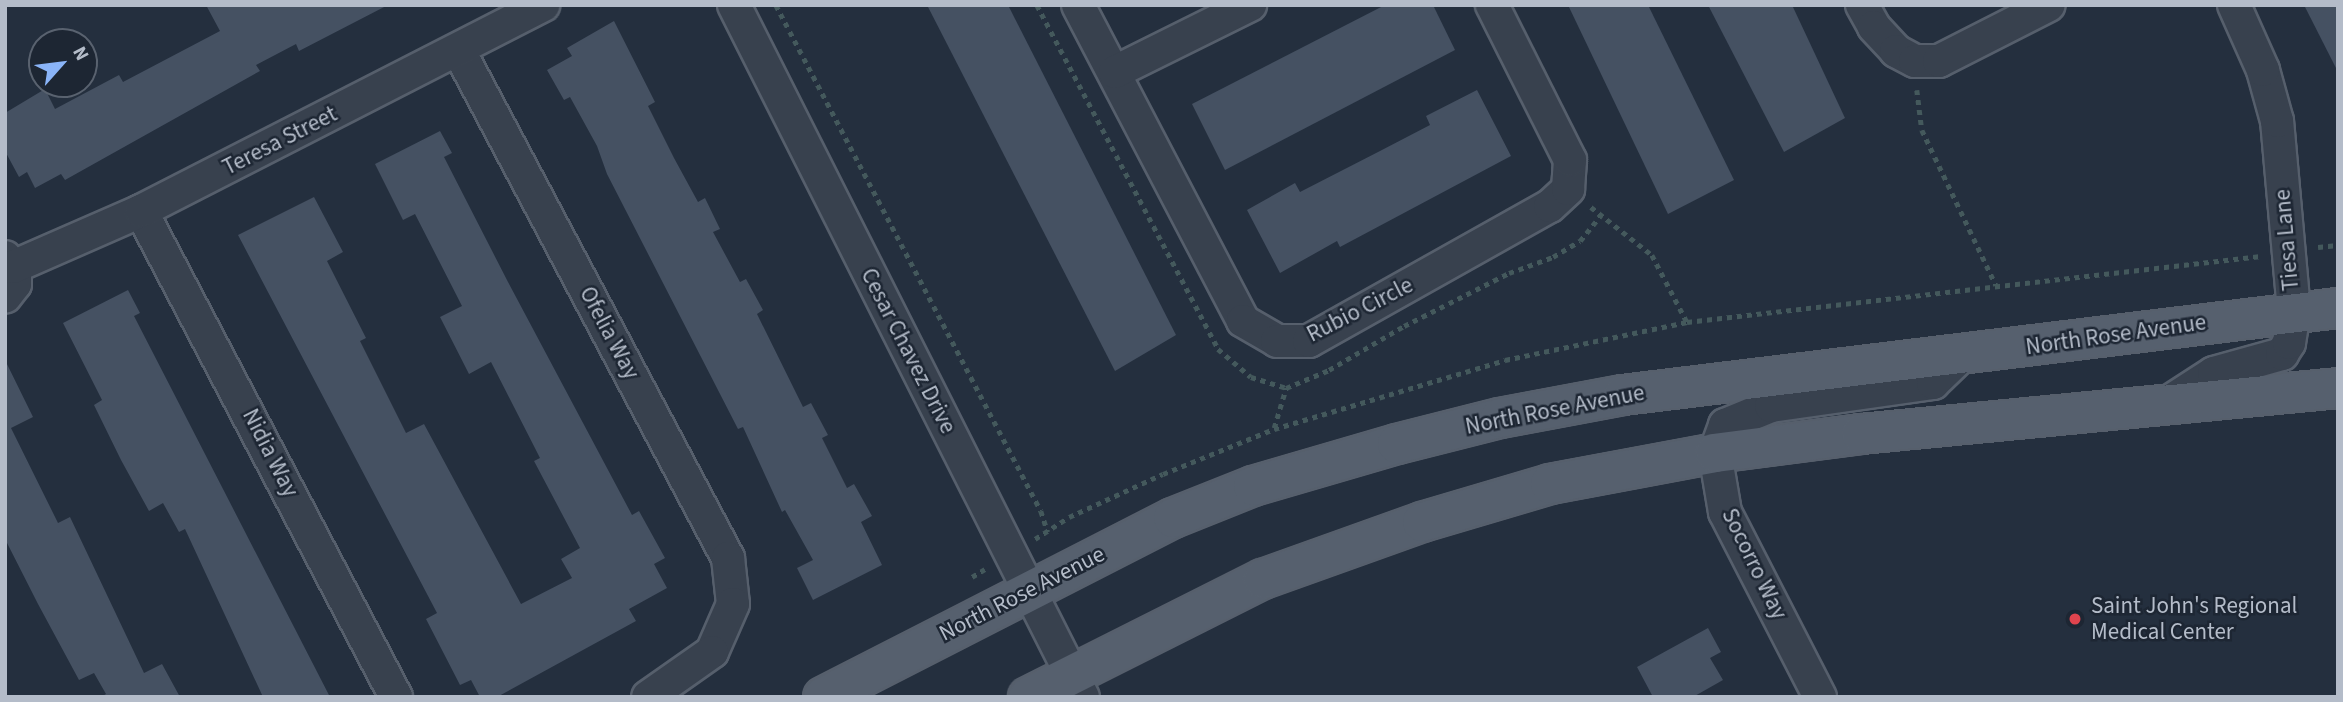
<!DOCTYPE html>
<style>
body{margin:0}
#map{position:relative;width:2343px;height:702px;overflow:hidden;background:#242f3e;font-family:"Source Sans 3",sans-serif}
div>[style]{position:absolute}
.building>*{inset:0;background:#455162}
.path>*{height:4.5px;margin-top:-2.25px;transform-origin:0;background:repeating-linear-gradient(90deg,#44595c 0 5px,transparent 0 10px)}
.roads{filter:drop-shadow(2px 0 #565f6c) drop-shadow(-2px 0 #565f6c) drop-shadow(0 2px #565f6c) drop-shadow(0 -2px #565f6c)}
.minor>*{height:32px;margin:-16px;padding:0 16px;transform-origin:16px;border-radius:16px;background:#38414e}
.major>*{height:38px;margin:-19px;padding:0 19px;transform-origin:19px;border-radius:19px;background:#56606e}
.dots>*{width:19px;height:19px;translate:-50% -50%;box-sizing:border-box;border:4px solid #1d2633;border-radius:50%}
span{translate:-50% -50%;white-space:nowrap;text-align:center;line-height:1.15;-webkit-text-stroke:5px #1d2633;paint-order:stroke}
.street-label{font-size:23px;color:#b4bcc9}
.poi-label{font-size:23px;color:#b4bcc9}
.left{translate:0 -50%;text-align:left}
.frame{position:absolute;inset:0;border:7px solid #b4bcc9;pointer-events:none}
.north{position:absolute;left:28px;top:28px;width:70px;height:70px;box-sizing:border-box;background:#1d2633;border:2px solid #59626f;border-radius:50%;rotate:62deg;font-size:19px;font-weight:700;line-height:28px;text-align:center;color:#b4bcc9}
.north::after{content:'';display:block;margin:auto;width:24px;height:32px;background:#8ab4f8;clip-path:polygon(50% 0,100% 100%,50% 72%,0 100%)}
</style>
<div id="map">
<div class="building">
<div style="clip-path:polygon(206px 5px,388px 5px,299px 51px,296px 44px,256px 65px,260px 71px,65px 180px,61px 174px,35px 188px,27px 172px,19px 177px,5px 151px,5px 113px,45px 89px,55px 109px,119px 75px,123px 82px,220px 31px)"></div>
<div style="clip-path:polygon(927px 5px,1008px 5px,1176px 335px,1115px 371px)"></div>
<div style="clip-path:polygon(1385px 5px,1433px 5px,1455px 50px,1225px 170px,1192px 104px)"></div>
<div style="clip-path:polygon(1568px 5px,1648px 5px,1734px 180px,1668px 214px)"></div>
<div style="clip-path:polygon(1708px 5px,1792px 5px,1845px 118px,1784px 152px)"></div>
<div style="clip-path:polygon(2304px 5px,2338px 5px,2338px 72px)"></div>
<div style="clip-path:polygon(614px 21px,655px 102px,648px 106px,674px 158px,698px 202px,705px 198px,720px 229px,713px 232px,740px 282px,746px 279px,763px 310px,757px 314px,803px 407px,811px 403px,828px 435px,822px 438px,847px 488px,854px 484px,872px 516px,861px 522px,882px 565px,813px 600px,797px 568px,813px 560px,785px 510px,782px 512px,743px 427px,738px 429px,607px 174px,597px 146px,570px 97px,564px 100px,547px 70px,572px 56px,567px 48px)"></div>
<div style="clip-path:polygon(1477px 90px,1511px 156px,1340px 247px,1337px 241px,1280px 273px,1247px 210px,1295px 183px,1300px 192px,1380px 151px,1430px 125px,1426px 116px)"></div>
<div style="clip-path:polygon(440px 131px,452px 153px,444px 157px,508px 282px,632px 515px,639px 511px,665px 558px,654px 564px,667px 588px,629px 609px,636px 621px,497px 697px,480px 697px,471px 680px,460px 685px,426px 619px,437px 613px,238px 235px,314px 197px,343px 252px,327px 261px,366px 338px,360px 341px,406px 433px,424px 424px,521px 604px,572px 578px,561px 559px,580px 548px,534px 461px,540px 458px,491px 362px,469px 374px,440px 317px,462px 306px,415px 214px,403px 220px,375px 164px)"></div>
<div style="clip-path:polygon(128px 290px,140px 313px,134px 316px,330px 697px,263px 697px,185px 529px,179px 532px,163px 503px,149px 511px,121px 460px,94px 405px,102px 400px,63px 323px)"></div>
<div style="clip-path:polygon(5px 360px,33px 417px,11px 428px,58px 523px,70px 517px,144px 673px,162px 664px,180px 697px,101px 697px,106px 694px,94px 673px,79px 680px,38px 604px,5px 539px)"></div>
<div style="clip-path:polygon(1708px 628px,1721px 652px,1710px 658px,1723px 680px,1693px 697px,1653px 697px,1637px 667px)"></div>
</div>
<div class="path">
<div style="left:776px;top:5px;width:571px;rotate:62.36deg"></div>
<div style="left:1041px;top:511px;width:22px;rotate:72deg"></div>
<div style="left:1037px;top:5px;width:389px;rotate:62.2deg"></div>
<div style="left:1218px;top:349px;width:43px;rotate:40.3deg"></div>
<div style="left:1251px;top:377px;width:37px;rotate:17deg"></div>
<div style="left:1286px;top:388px;width:47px;rotate:-22.7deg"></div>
<div style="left:1329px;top:370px;width:87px;rotate:-30.4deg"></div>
<div style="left:1404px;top:326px;width:118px;rotate:-26.8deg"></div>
<div style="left:1509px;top:273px;width:47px;rotate:-20deg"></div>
<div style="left:1553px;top:257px;width:31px;rotate:-31deg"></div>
<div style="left:1580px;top:241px;width:33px;rotate:-51deg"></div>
<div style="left:1917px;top:90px;width:40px;rotate:82.9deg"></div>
<div style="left:1922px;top:130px;width:172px;rotate:64.5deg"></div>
<div style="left:1591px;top:207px;width:78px;rotate:38.2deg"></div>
<div style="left:1652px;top:255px;width:76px;rotate:62.4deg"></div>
<div style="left:2318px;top:247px;width:20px;rotate:-6deg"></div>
<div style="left:1274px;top:428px;width:42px;rotate:-73.3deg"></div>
<div style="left:1035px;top:539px;width:40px;rotate:-32.9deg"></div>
<div style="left:1069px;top:517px;width:103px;rotate:-24.6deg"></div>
<div style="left:1163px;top:474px;width:120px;rotate:-22.1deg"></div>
<div style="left:1274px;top:429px;width:241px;rotate:-16.6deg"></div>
<div style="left:1505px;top:360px;width:186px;rotate:-11.8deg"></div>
<div style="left:1687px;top:322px;width:578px;rotate:-6.56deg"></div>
<div style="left:972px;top:577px;width:15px;rotate:-32deg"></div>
</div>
<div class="roads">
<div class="minor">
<div style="left:734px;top:5px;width:775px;rotate:63.24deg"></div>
<div style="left:1078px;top:5px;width:356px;rotate:62.4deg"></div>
<div style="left:1243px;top:321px;width:39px;rotate:30deg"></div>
<div style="left:1277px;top:341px;width:32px"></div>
<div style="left:1309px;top:341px;width:276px;rotate:-29.3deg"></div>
<div style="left:1550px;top:206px;width:25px;rotate:-43deg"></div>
<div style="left:1568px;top:189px;width:29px;rotate:-86deg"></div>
<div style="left:1570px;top:160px;width:174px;rotate:-116.7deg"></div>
<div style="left:1862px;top:5px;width:25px;rotate:61deg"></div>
<div style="left:1874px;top:27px;width:33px;rotate:47deg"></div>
<div style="left:1896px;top:51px;width:21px;rotate:28deg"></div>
<div style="left:1915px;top:61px;width:24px"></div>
<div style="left:1939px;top:61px;width:123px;rotate:-27deg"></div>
<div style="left:459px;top:51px;width:574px;rotate:62.05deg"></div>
<div style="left:728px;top:558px;width:46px;rotate:83.8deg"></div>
<div style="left:733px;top:604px;width:52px;rotate:113.6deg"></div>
<div style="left:712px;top:652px;width:78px;rotate:144.9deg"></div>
<div style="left:1115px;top:72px;width:151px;rotate:-26.4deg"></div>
<div style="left:141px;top:211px;width:549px;rotate:62.31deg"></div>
<div style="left:5px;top:257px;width:19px;rotate:58deg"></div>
<div style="left:15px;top:273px;width:11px;rotate:90deg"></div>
<div style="left:15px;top:284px;width:16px;rotate:128deg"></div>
<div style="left:13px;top:267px;width:140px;rotate:-23.6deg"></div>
<div style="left:141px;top:211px;width:452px;rotate:-27.1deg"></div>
<div style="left:2166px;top:404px;width:57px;rotate:-32.9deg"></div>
<div style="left:2214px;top:373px;width:71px;rotate:-15.6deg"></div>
<div style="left:2282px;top:354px;width:13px;rotate:-58deg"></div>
<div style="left:2289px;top:343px;width:32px;rotate:-81deg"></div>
<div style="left:2294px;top:311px;width:191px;rotate:-95.1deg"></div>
<div style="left:2277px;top:121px;width:53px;rotate:-105.4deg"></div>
<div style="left:2263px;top:70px;width:71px;rotate:-114deg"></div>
<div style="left:1820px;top:697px;width:208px;rotate:-117.2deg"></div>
<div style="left:1725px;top:512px;width:60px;rotate:-99.6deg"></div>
<div style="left:1715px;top:453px;width:30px;rotate:-70deg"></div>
<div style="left:1725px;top:425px;width:50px;rotate:-22.4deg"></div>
<div style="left:1771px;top:406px;width:164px;rotate:-8.1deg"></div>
<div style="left:1933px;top:383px;width:40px;rotate:-44deg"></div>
</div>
<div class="major">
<div style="left:823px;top:697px;width:393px;rotate:-27.1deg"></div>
<div style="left:1173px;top:518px;width:86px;rotate:-21.8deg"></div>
<div style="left:1253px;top:486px;width:150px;rotate:-16.3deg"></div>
<div style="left:1397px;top:444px;width:106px;rotate:-14.2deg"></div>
<div style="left:1500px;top:418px;width:125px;rotate:-10.6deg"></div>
<div style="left:1623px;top:395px;width:720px;rotate:-6.94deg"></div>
<div style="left:1028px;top:697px;width:263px;rotate:-26.7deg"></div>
<div style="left:1263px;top:579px;width:169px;rotate:-19.7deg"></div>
<div style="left:1422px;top:522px;width:134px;rotate:-16.5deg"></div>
<div style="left:1550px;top:484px;width:168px;rotate:-10.6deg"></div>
<div style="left:1715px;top:453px;width:147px;rotate:-7.4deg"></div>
<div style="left:1861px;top:434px;width:479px;rotate:-5.5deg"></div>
</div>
</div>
<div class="dots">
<div style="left:2075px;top:619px;background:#e0444e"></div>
</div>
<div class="street-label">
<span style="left:280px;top:141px;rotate:-27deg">Teresa Street</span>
<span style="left:2287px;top:240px;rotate:-95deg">Tiesa Lane</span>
<span style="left:1360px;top:310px;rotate:-27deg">Rubio Circle</span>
<span style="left:609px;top:333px;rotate:62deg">Ofelia Way</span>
<span style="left:2116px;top:335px;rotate:-8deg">North Rose Avenue</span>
<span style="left:908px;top:351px;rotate:63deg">Cesar Chavez Drive</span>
<span style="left:1555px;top:410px;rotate:-11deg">North Rose Avenue</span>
<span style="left:270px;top:453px;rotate:63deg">Nidia Way</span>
<span style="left:1754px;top:564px;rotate:64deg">Socorro Way</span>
<span style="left:1022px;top:594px;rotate:-27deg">North Rose Avenue</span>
</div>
<div class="poi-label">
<span class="left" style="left:2091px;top:619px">Saint John's Regional<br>Medical Center</span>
</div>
<div class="frame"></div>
<div class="north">N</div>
</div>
